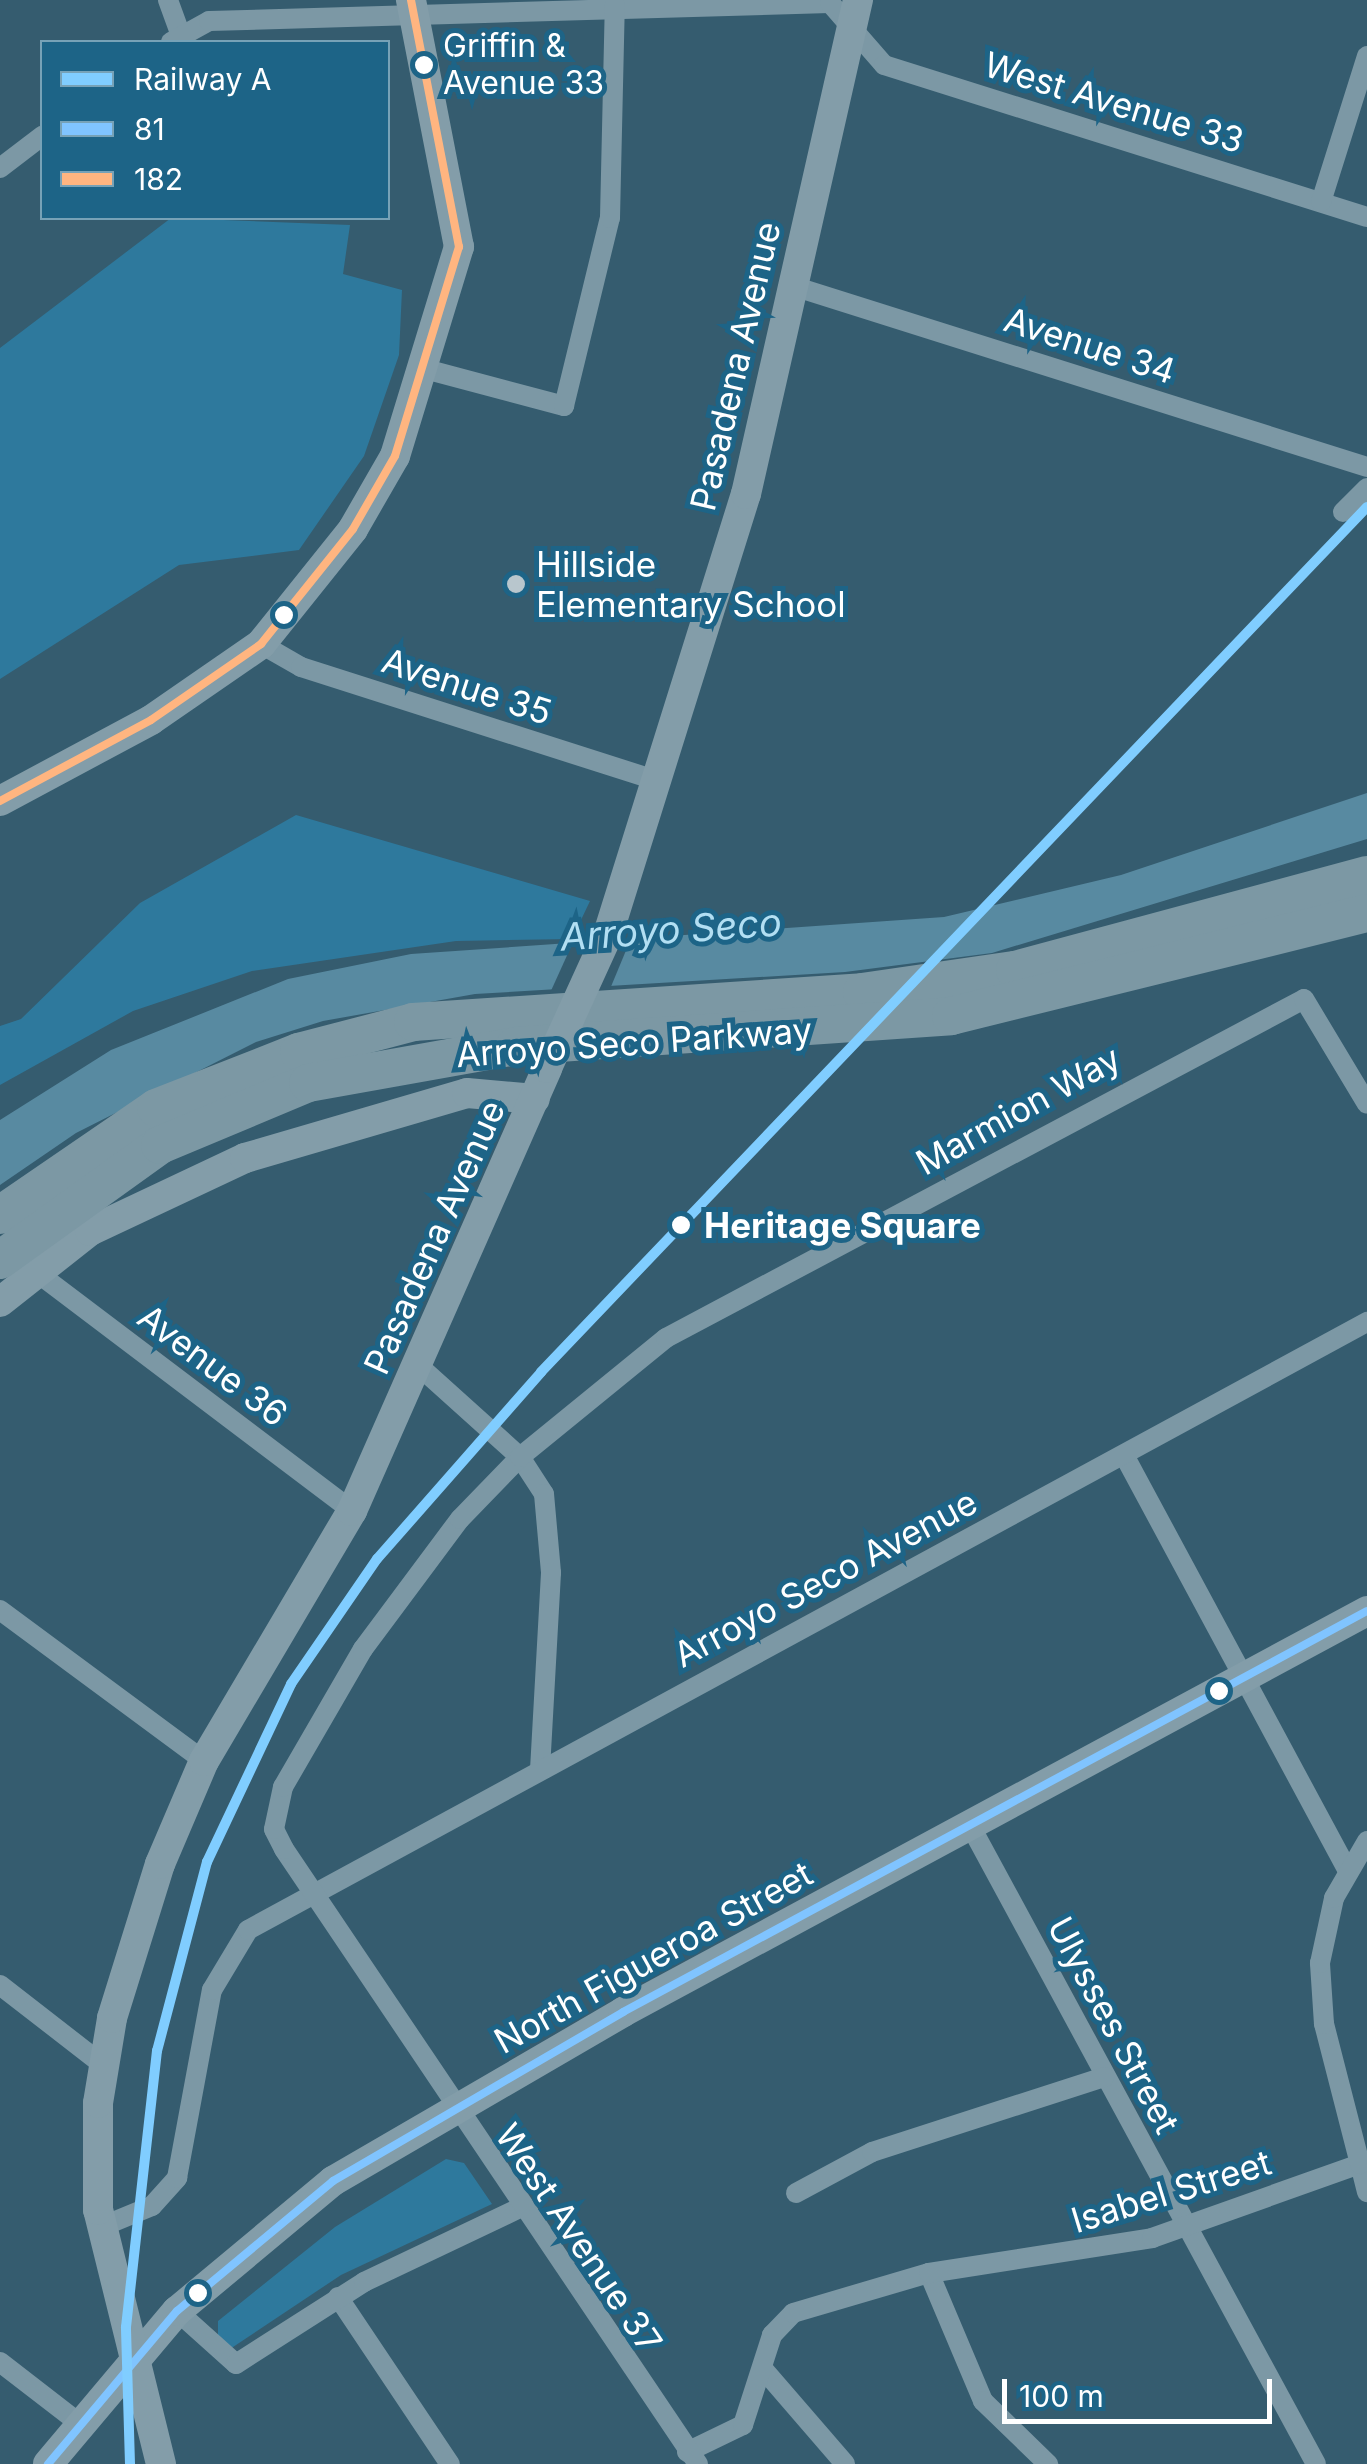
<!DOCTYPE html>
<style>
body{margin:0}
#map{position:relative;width:1367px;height:2464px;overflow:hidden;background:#355c6f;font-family:Inter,sans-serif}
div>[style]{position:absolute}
.green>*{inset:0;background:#2e799d}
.water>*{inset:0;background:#588aa1}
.pier>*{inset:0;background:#355c6f}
.street>*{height:20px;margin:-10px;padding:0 10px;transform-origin:10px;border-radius:10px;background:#7c98a5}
.secondary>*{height:30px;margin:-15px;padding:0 15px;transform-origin:15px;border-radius:15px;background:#839da9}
.highway>*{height:38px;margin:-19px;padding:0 19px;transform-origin:19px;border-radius:19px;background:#7c98a4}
.secondary-bridge>*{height:30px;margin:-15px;padding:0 15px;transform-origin:15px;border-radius:15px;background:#839da9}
.bus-1>*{height:8px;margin:-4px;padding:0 4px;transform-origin:4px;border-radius:4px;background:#80c4ff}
.bus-2>*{height:8px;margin:-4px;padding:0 4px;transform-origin:4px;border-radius:4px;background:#ffb580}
.rail-1>*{height:10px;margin:-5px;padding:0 5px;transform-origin:5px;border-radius:5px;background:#80cdff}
.dots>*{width:28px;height:28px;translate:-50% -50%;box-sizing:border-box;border:5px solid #1d6487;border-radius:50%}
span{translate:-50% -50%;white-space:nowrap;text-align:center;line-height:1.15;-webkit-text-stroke:10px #1d6487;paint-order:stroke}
.bus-label{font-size:32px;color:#fff}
.left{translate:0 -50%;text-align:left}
.street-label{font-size:35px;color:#fff}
.poi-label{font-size:35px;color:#fff}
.stop-label{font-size:35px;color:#fff;font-weight:700}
.water-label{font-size:38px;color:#b2dff3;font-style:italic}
.legend{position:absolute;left:40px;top:40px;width:350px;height:180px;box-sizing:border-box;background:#1d6487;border:2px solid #77a2b7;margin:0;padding:12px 18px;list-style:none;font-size:30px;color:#fff}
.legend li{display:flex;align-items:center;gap:20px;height:50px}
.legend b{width:50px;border:2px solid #77a2b7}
.scale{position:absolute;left:1002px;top:2379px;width:270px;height:45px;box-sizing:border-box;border:5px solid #fff;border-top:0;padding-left:12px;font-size:30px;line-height:35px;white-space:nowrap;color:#fff;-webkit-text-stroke:8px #1d6487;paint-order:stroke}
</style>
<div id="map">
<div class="green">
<div style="clip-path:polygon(171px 218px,350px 225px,343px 274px,402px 290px,399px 355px,364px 456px,299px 550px,179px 565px,0 679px,0 348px)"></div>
<div style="clip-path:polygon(296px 815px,590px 901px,572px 939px,456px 941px,252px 971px,133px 1011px,0 1085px,0 1026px,21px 1019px,140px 903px)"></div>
<div style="clip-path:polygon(446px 2159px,464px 2163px,492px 2204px,341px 2275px,230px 2349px,218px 2338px,218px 2321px,335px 2227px)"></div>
</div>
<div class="water">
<div style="clip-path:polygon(1367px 793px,1367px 839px,992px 953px,845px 972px,475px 994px,323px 1021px,256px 1042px,76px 1133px,0 1185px,0 1120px,111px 1050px,288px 979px,411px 954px,944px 917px,1121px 875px)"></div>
</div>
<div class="pier">
<div style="clip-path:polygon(632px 936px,610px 989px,550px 993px,574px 940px)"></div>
</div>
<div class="street">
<div style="left:168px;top:0;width:38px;rotate:70deg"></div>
<div style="left:171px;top:42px;width:43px;rotate:-28.9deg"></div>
<div style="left:209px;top:21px;width:621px;rotate:-1.66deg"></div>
<div style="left:830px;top:3px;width:82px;rotate:48.9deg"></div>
<div style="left:884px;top:65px;width:506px;rotate:17.47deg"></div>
<div style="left:0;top:168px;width:53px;rotate:-37.3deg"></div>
<div style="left:1321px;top:202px;width:153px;rotate:-72.5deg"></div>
<div style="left:793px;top:286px;width:602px;rotate:17.5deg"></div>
<div style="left:425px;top:369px;width:144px;rotate:14.9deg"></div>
<div style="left:564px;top:406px;width:194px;rotate:-76.3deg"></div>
<div style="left:610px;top:218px;width:213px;rotate:-88.7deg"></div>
<div style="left:1343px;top:512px;width:34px;rotate:-45deg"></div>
<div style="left:261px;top:644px;width:46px;rotate:29.9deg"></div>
<div style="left:301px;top:667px;width:375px;rotate:17.7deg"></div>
<div style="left:35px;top:1271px;width:398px;rotate:37.1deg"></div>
<div style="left:420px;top:1367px;width:135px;rotate:42deg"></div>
<div style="left:520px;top:1457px;width:44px;rotate:57deg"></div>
<div style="left:544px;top:1494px;width:79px;rotate:84.9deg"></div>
<div style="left:551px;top:1573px;width:194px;rotate:93.2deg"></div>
<div style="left:1124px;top:1455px;width:471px;rotate:61.7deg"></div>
<div style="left:0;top:1610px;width:254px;rotate:36.5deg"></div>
<div style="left:971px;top:1827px;width:724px;rotate:61.56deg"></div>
<div style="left:0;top:1985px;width:129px;rotate:37.8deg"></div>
<div style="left:1360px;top:2164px;width:29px;rotate:76deg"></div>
<div style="left:796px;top:2193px;width:86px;rotate:-28.3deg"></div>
<div style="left:872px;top:2152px;width:244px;rotate:-17.9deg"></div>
<div style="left:101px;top:2227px;width:55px;rotate:-22.4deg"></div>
<div style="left:152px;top:2206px;width:38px;rotate:-48deg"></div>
<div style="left:177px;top:2178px;width:191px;rotate:-79.5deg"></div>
<div style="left:212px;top:1990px;width:70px;rotate:-59deg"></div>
<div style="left:248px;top:1930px;width:1274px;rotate:-28.52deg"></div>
<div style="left:929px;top:2273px;width:139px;rotate:67.1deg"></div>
<div style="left:983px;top:2401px;width:91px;rotate:44.1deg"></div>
<div style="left:338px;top:2297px;width:201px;rotate:56.2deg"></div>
<div style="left:177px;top:2311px;width:79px;rotate:41.9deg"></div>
<div style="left:236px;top:2364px;width:152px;rotate:-32.6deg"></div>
<div style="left:364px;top:2282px;width:170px;rotate:-25.4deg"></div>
<div style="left:0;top:2362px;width:100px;rotate:37.7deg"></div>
<div style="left:764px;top:2370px;width:124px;rotate:49.2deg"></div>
<div style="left:687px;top:2452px;width:62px;rotate:-25.7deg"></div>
<div style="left:743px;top:2425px;width:95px;rotate:-72.1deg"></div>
<div style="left:772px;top:2335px;width:30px;rotate:-46deg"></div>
<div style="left:793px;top:2313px;width:142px;rotate:-16.4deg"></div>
<div style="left:929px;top:2273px;width:226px;rotate:-8.9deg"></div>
<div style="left:1152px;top:2238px;width:221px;rotate:-19.6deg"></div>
<div style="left:1360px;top:2164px;width:145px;rotate:-104.4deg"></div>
<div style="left:1324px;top:2024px;width:61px;rotate:-93.8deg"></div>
<div style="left:1320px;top:1963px;width:66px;rotate:-77.8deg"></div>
<div style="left:1334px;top:1898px;width:66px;rotate:-59.9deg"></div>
<div style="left:698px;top:2464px;width:741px;rotate:-123.95deg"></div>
<div style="left:284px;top:1849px;width:22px;rotate:-117deg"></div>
<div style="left:274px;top:1829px;width:43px;rotate:-77.9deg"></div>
<div style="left:283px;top:1787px;width:160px;rotate:-59.9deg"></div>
<div style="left:363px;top:1649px;width:162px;rotate:-53.3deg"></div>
<div style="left:460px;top:1519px;width:86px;rotate:-45.9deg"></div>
<div style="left:520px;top:1457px;width:188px;rotate:-39.2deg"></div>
<div style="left:666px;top:1338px;width:722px;rotate:-27.98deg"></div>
<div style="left:1304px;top:999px;width:122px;rotate:59deg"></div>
</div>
<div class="secondary">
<div style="left:0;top:801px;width:171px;rotate:-28.2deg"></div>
<div style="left:151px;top:720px;width:134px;rotate:-34.6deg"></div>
<div style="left:261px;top:644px;width:147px;rotate:-51.3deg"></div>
<div style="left:353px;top:529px;width:84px;rotate:-60.1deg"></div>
<div style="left:395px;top:456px;width:219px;rotate:-73deg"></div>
<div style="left:459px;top:247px;width:252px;rotate:-101deg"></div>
<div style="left:608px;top:934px;width:461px;rotate:-72.6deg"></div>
<div style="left:746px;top:494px;width:507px;rotate:-77.23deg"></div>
<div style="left:0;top:1302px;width:115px;rotate:-38.3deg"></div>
<div style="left:90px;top:1231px;width:171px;rotate:-25.2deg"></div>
<div style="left:245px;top:1158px;width:231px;rotate:-16.3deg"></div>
<div style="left:467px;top:1093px;width:68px;rotate:5deg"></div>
<div style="left:48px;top:2464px;width:200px;rotate:-49.9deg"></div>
<div style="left:177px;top:2311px;width:203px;rotate:-39.8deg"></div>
<div style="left:333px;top:2181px;width:336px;rotate:-30.2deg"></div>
<div style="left:623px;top:2012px;width:845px;rotate:-28.32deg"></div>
<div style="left:161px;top:2464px;width:262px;rotate:-103.9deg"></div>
<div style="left:98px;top:2210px;width:107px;rotate:-90deg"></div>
<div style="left:98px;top:2103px;width:86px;rotate:-80.6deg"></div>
<div style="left:112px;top:2018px;width:161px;rotate:-72.7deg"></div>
<div style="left:160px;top:1864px;width:112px;rotate:-66.9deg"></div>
<div style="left:204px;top:1761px;width:291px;rotate:-59.4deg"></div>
<div style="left:352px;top:1511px;width:484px;rotate:-66.2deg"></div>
</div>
<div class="highway">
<div style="left:0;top:1215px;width:189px;rotate:-34.4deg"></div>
<div style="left:156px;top:1108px;width:154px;rotate:-21.4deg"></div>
<div style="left:299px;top:1052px;width:118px;rotate:-14.7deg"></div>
<div style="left:413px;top:1022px;width:450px;rotate:-3.8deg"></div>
<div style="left:862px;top:992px;width:155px;rotate:-8.2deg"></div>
<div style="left:1015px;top:970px;width:365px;rotate:-15.1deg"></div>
<div style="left:0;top:1260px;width:197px;rotate:-35.7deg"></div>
<div style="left:160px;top:1145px;width:160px;rotate:-22.7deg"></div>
<div style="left:308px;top:1083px;width:210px;rotate:-10.1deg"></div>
<div style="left:515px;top:1046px;width:437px;rotate:-3.9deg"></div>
<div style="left:951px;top:1016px;width:429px;rotate:-13.9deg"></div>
</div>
<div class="secondary-bridge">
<div style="left:547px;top:1068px;width:147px;rotate:-65.5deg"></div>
</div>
<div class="bus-1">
<div style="left:48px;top:2464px;width:200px;rotate:-49.9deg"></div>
<div style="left:177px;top:2311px;width:203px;rotate:-39.8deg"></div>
<div style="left:333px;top:2181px;width:336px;rotate:-30.2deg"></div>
<div style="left:623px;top:2012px;width:845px;rotate:-28.32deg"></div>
</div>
<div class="bus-2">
<div style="left:0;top:801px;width:171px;rotate:-28.2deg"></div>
<div style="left:151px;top:720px;width:134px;rotate:-34.6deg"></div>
<div style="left:261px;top:644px;width:147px;rotate:-51.3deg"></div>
<div style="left:353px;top:529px;width:84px;rotate:-60.1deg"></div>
<div style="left:395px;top:456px;width:219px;rotate:-73deg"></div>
<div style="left:459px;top:247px;width:252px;rotate:-101deg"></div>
</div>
<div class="rail-1">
<div style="left:130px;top:2464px;width:137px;rotate:-91.7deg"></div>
<div style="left:126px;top:2327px;width:278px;rotate:-83.6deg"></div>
<div style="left:157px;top:2051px;width:196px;rotate:-75.2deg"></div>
<div style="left:207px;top:1862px;width:197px;rotate:-64.7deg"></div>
<div style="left:291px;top:1684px;width:152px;rotate:-55.5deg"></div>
<div style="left:377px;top:1559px;width:249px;rotate:-48.7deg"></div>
<div style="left:541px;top:1372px;width:1196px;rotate:-46.32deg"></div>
</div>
<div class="dots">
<div style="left:424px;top:65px;background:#fff"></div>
<div style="left:516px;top:584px;background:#b8c6cd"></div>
<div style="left:284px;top:615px;background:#fff"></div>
<div style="left:681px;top:1225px;background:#fff"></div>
<div style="left:1219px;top:1691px;background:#fff"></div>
<div style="left:198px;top:2293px;background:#fff"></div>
</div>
<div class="bus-label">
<span class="left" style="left:443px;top:65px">Griffin &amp;<br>Avenue 33</span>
</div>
<div class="street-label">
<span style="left:1114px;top:102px;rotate:17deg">West Avenue 33</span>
<span style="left:1090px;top:345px;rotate:18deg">Avenue 34</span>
<span style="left:735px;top:366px;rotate:-77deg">Pasadena Avenue</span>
<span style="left:467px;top:686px;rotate:18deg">Avenue 35</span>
<span style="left:634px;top:1042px;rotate:-4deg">Arroyo Seco Parkway</span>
<span style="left:1018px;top:1110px;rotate:-29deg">Marmion Way</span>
<span style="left:434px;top:1237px;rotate:-66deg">Pasadena Avenue</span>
<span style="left:213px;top:1365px;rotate:37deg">Avenue 36</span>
<span style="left:825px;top:1578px;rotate:-28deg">Arroyo Seco Avenue</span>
<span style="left:653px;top:1957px;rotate:-29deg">North Figueroa Street</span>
<span style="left:1114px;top:2025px;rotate:62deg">Ulysses Street</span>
<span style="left:1171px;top:2191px;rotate:-17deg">Isabel Street</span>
<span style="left:579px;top:2238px;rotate:56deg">West Avenue 37</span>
</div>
<div class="poi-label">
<span class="left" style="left:536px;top:584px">Hillside<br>Elementary School</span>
</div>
<div class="stop-label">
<span class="left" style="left:704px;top:1225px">Heritage Square</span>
</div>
<div class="water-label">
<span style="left:671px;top:930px;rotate:-4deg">Arroyo Seco</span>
</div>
<ul class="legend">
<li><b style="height:12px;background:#80cdff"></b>Railway A</li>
<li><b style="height:12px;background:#80c4ff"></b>81</li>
<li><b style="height:12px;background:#ffb580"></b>182</li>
</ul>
<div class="scale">100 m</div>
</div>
